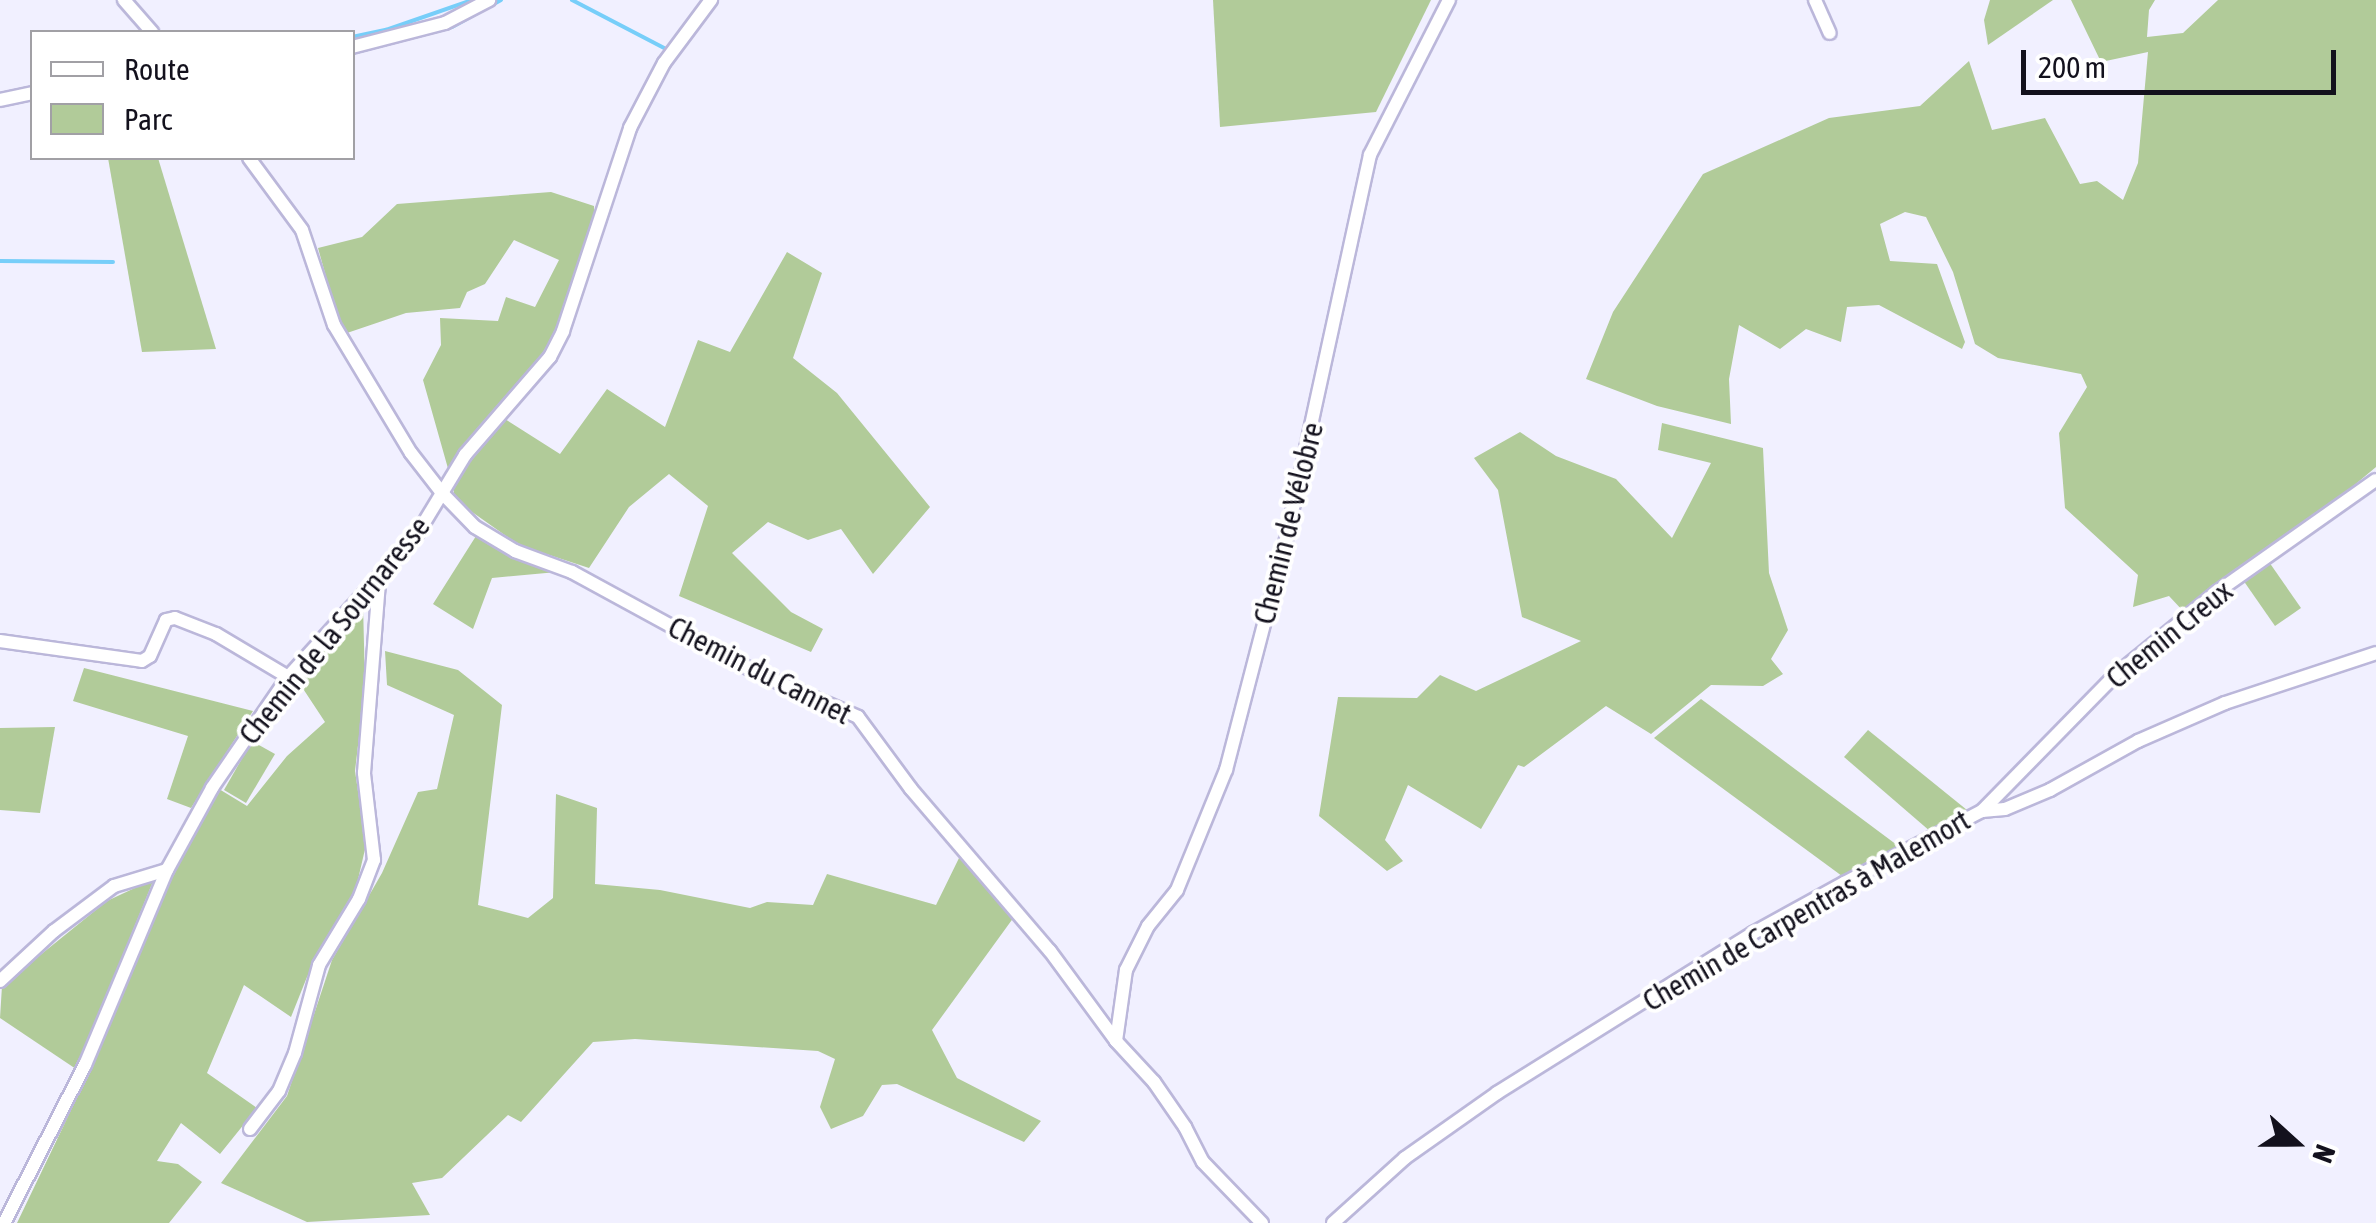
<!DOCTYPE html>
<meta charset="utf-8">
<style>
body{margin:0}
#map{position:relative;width:2376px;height:1223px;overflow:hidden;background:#f1f0ff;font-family:"Asap Condensed",sans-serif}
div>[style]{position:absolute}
.green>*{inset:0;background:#b1cb99}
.stream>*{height:4px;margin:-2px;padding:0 2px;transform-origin:2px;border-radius:2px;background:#77cef9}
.roads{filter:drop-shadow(2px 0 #bbb7da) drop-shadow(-2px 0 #bbb7da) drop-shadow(0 2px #bbb7da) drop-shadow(0 -2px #bbb7da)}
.minor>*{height:12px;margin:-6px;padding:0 6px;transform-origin:6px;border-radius:6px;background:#fff}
span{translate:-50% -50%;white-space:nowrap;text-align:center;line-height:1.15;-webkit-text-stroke:8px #fff;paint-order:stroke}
.street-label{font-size:30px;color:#13111d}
.legend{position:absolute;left:30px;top:30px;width:325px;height:130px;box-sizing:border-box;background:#fff;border:2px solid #a1a0a5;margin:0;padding:12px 18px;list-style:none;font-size:30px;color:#13111d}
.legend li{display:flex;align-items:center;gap:20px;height:50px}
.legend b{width:50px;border:2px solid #a1a0a5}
.north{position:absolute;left:2246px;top:1093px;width:100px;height:100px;-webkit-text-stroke:8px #fff;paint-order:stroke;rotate:111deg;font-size:28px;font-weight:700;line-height:40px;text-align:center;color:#13111d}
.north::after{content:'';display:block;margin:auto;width:35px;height:45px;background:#13111d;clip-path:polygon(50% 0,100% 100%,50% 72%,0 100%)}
.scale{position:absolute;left:2021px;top:50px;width:315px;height:45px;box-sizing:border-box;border:5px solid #13111d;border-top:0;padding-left:12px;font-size:30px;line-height:35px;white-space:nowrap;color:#13111d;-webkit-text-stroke:8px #fff;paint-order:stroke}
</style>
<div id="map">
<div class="green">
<div style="clip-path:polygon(1213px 0,1431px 0,1376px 112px,1220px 127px)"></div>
<div style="clip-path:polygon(1990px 0,2053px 0,1988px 45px,1984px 20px)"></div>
<div style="clip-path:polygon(2071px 0,2155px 0,2149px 10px,2147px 37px,2183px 33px,2218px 0,2376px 0,2376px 467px,2315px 518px,2184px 612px,2169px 596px,2133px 607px,2138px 575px,2065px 508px,2059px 433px,2087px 387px,2081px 374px,1998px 358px,1975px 344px,1953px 272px,1926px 217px,1905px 212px,1880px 224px,1890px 261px,1937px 264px,1965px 342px,1962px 349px,1879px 305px,1847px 307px,1841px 342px,1806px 329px,1780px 349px,1739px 325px,1729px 379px,1731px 424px,1657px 406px,1586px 379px,1613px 312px,1703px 174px,1829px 118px,1920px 106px,1969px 61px,1992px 130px,2045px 118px,2080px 184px,2097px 181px,2123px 200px,2138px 163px,2148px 52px,2101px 62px)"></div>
<div style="clip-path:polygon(108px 158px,158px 158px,216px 349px,142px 352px)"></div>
<div style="clip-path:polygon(551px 192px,594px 206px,594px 229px,560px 327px,525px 383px,449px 472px,423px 380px,441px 345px,440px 318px,498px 321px,506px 297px,535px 307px,559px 260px,514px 240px,485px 284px,467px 292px,460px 308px,406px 313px,347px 333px,339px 323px,318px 248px,362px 237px,397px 204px)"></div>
<div style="clip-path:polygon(787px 252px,822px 273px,793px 358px,837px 393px,930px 507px,873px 574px,841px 529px,808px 540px,768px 522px,732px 553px,791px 612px,823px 629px,811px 652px,679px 596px,708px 506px,669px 474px,629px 507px,589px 568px,519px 545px,455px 500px,452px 480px,484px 436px,505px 419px,560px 454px,607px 389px,665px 427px,698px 340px,730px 352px)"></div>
<div style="clip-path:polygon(1662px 423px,1763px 448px,1769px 573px,1788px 630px,1771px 659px,1783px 674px,1763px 686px,1711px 685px,1651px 734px,1606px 706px,1524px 767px,1518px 765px,1481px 829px,1408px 785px,1385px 840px,1403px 861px,1387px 871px,1319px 816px,1338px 697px,1417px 698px,1440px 675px,1476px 691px,1581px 641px,1522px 617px,1498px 490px,1474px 458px,1520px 432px,1556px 456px,1616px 479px,1672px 538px,1711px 463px,1658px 450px)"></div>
<div style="clip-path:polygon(476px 536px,557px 572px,492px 578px,473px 629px,433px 604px)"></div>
<div style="clip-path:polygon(2269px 562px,2301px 608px,2275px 626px,2243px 580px)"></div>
<div style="clip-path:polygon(363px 603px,365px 686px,355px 771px,366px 845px,356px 888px,307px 977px,291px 1017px,244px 985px,207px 1073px,257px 1108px,220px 1154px,181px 1123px,157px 1161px,178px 1164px,202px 1182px,169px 1223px,17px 1223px,86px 1079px,177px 865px,219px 789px,247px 806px,287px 756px,325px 722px,294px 675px)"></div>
<div style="clip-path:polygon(385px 651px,458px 670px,502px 705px,478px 905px,528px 918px,553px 898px,556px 794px,597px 808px,595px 884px,660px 890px,750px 908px,767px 902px,813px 905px,827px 874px,936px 905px,960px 856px,1014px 917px,932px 1030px,957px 1078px,1041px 1121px,1024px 1142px,897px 1084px,882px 1085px,863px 1116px,831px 1129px,820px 1107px,835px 1059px,818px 1051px,635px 1039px,593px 1042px,521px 1122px,508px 1115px,442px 1178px,412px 1183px,430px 1215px,307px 1222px,221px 1183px,287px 1096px,332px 960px,382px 873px,418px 792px,437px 789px,454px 715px,387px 685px)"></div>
<div style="clip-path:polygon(84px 668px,253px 711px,191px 808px,167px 799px,188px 736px,73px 701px)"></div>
<div style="clip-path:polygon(1701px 699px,1901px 848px,1842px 876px,1654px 738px)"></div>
<div style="clip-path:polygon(55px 727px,40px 813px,0 810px,0 728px)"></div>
<div style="clip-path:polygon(1868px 730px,1967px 810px,1931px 832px,1844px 757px)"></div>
<div style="clip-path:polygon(252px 741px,275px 754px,246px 803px,224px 790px)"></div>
<div style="clip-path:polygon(154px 879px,76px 1069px,0 1018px,2px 986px,107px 901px)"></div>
</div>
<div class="stream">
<div style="left:572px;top:0;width:106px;rotate:27.5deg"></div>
<div style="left:352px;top:37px;width:35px;rotate:-12deg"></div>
<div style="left:386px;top:30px;width:91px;rotate:-19.2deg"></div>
<div style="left:352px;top:53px;width:103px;rotate:-14.6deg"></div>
<div style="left:452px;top:27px;width:56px;rotate:-28.9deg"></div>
<div style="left:0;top:261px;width:113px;rotate:0.5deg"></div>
</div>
<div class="roads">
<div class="minor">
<div style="left:124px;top:0;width:43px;rotate:48.8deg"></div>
<div style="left:1815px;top:0;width:36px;rotate:66deg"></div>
<div style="left:352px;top:47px;width:96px;rotate:-14.5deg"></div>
<div style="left:445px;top:23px;width:50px;rotate:-27.6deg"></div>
<div style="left:0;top:100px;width:33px;rotate:-12deg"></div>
<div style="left:249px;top:158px;width:89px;rotate:53.6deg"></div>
<div style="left:302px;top:230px;width:100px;rotate:71.4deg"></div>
<div style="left:334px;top:325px;width:149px;rotate:59deg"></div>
<div style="left:411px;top:453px;width:51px;rotate:52.2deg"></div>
<div style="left:442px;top:493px;width:47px;rotate:45.9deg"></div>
<div style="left:475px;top:527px;width:47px;rotate:31deg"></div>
<div style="left:515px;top:551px;width:61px;rotate:20.2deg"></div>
<div style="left:572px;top:572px;width:211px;rotate:28.6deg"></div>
<div style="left:757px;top:673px;width:110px;rotate:23.5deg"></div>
<div style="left:858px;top:717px;width:89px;rotate:53.6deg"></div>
<div style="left:911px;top:789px;width:213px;rotate:49.4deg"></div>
<div style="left:1050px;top:951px;width:112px;rotate:53.7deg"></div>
<div style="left:1116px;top:1041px;width:56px;rotate:47.2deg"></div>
<div style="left:1154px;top:1082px;width:55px;rotate:55.4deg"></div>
<div style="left:1185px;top:1127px;width:39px;rotate:63deg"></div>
<div style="left:1203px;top:1162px;width:85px;rotate:46deg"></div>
<div style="left:0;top:641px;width:143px;rotate:8deg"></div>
<div style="left:142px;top:661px;width:9px;rotate:-32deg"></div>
<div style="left:150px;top:656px;width:39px;rotate:-66deg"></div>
<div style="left:166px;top:620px;width:9px;rotate:-13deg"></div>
<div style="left:175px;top:618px;width:44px;rotate:21.3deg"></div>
<div style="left:216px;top:634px;width:84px;rotate:30.8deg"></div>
<div style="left:1982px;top:811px;width:189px;rotate:-45.6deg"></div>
<div style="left:2114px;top:676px;width:133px;rotate:-39.2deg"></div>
<div style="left:2217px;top:592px;width:194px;rotate:-35.2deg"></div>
<div style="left:0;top:981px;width:74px;rotate:-42.8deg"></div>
<div style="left:54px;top:931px;width:75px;rotate:-36.9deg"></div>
<div style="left:114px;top:886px;width:55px;rotate:-16.8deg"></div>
<div style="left:1116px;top:1041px;width:72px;rotate:-82deg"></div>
<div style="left:1126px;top:970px;width:49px;rotate:-63.4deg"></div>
<div style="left:1148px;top:926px;width:46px;rotate:-51.1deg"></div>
<div style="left:1177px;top:890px;width:130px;rotate:-67.8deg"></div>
<div style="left:1226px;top:770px;width:238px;rotate:-75.4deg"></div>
<div style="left:1286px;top:540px;width:394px;rotate:-77.7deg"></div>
<div style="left:1370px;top:155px;width:174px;rotate:-63deg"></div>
<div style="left:250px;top:1129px;width:48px;rotate:-52.7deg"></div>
<div style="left:279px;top:1091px;width:41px;rotate:-67.2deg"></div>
<div style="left:295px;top:1053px;width:91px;rotate:-74.7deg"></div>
<div style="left:319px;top:965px;width:77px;rotate:-58.8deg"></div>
<div style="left:359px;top:899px;width:42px;rotate:-69deg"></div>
<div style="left:374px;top:860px;width:88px;rotate:-96.6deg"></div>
<div style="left:364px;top:773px;width:192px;rotate:-85.5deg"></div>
<div style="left:4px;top:1223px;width:178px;rotate:-62.9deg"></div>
<div style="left:85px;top:1065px;width:212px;rotate:-67.2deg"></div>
<div style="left:167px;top:870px;width:94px;rotate:-61.2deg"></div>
<div style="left:212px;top:788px;width:135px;rotate:-55.6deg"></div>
<div style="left:288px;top:677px;width:190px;rotate:-47.8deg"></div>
<div style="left:416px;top:536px;width:95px;rotate:-58.8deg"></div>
<div style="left:465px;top:455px;width:130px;rotate:-49.1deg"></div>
<div style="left:550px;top:357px;width:29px;rotate:-63deg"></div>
<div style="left:563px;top:331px;width:214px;rotate:-71.7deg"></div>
<div style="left:630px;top:128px;width:73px;rotate:-62.4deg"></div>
<div style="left:664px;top:63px;width:79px;rotate:-53.3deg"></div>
<div style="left:1333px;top:1223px;width:97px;rotate:-42.1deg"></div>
<div style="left:1405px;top:1158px;width:113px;rotate:-35.2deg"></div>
<div style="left:1497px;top:1093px;width:302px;rotate:-32deg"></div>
<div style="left:1753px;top:933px;width:104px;rotate:-28.8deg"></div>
<div style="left:1844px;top:883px;width:156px;rotate:-27.6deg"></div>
<div style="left:1982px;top:811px;width:23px;rotate:-5deg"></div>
<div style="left:2005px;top:809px;width:49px;rotate:-22.9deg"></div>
<div style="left:2050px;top:790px;width:101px;rotate:-29.1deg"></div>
<div style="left:2138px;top:741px;width:95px;rotate:-23.6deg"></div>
<div style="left:2225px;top:703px;width:159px;rotate:-18.3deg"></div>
</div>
</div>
<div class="street-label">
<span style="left:1288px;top:523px;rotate:-76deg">Chemin de Vélobre</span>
<span style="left:334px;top:630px;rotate:-51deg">Chemin de la Sournaresse</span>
<span style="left:2169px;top:634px;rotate:-39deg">Chemin Creux</span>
<span style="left:760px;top:670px;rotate:27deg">Chemin du Cannet</span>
<span style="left:1806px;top:910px;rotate:-30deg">Chemin de Carpentras à Malemort</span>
</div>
<ul class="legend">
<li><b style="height:12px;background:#fff"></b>Route</li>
<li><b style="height:28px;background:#b1cb99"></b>Parc</li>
</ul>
<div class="north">N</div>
<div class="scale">200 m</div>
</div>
